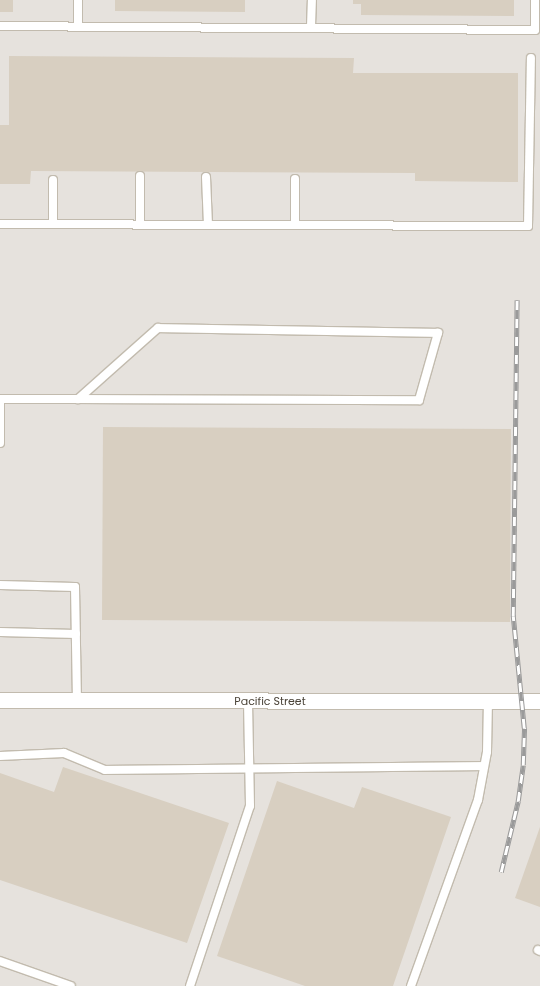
<!DOCTYPE html>
<style>
body{margin:0}
#map{position:relative;width:540px;height:986px;overflow:hidden;background:#f6f3ec;font-family:Poppins,sans-serif}
div>[style]{position:absolute}
.industrial>*{inset:0;background:#e6e2dd}
.building>*{inset:0;background:#d8cfc1}
.roads{filter:drop-shadow(1px 0 #c2bbae) drop-shadow(-1px 0 #c2bbae) drop-shadow(0 1px #c2bbae) drop-shadow(0 -1px #c2bbae)}
.lane>*{height:8px;margin:-4px;padding:0 4px;transform-origin:4px;border-radius:4px;background:#fff}
.street>*{height:15px;margin:-7.5px;padding:0 7.5px;transform-origin:7.5px;border-radius:7.5px;background:#fff}
.rail>*{height:4.5px;margin-top:-2.25px;transform-origin:0;background:repeating-linear-gradient(90deg,#fff 0 9px,#9a9a9a 0 18px);box-sizing:border-box;border-block:1px solid #9a9a9a}
span{translate:-50% -50%;white-space:nowrap;text-align:center;line-height:1.15;-webkit-text-stroke:3.5px #fff;paint-order:stroke}
.street-label{font-size:11px;color:#4b4439}
</style>
<div id="map">
<div class="industrial">
<div style="clip-path:polygon(0 0,540px 0,540px 986px,0 986px)"></div>
</div>
<div class="building">
<div style="clip-path:polygon(0 0,13px 0,13px 12px,0 12px)"></div>
<div style="clip-path:polygon(115px 0,245px 0,245px 12px,115px 11px)"></div>
<div style="clip-path:polygon(353px 0,514px 0,514px 16px,361px 15px,361px 4px,353px 4px)"></div>
<div style="clip-path:polygon(9px 56px,354px 58px,353px 73px,518px 73px,518px 182px,415px 181px,415px 173px,31px 171px,30px 184px,0 184px,0 125px,9px 125px)"></div>
<div style="clip-path:polygon(103px 427px,511px 429px,510px 622px,102px 620px)"></div>
<div style="clip-path:polygon(63px 767px,229px 823px,187px 943px,0 880px,0 773px,54px 792px)"></div>
<div style="clip-path:polygon(277px 781px,354px 808px,362px 787px,451px 817px,393px 986px,305px 986px,217px 956px)"></div>
<div style="clip-path:polygon(540px 827px,540px 907px,515px 898px)"></div>
</div>
<div class="roads">
<div class="lane">
<div style="left:0;top:26px;width:535px;rotate:0.43deg"></div>
<div style="left:535px;top:30px;width:30px;rotate:-90deg"></div>
<div style="left:78px;top:26px;width:26px;rotate:-90deg"></div>
<div style="left:311px;top:26px;width:26px;rotate:-88deg"></div>
<div style="left:140px;top:176px;width:49px;rotate:90deg"></div>
<div style="left:206px;top:177px;width:48px;rotate:87.6deg"></div>
<div style="left:295px;top:179px;width:46px;rotate:90deg"></div>
<div style="left:0;top:224px;width:528px;rotate:0.22deg"></div>
<div style="left:528px;top:226px;width:168px;rotate:-89deg"></div>
<div style="left:53px;top:224px;width:44px;rotate:-90deg"></div>
<div style="left:0;top:399px;width:44px;rotate:90deg"></div>
<div style="left:1px;top:399px;width:77px"></div>
<div style="left:78px;top:399px;width:341px;rotate:0.2deg"></div>
<div style="left:419px;top:400px;width:70px;rotate:-74.2deg"></div>
<div style="left:438px;top:333px;width:280px;rotate:-179deg"></div>
<div style="left:158px;top:328px;width:107px;rotate:138.4deg"></div>
<div style="left:0;top:585px;width:75px;rotate:1.5deg"></div>
<div style="left:75px;top:587px;width:114px;rotate:89deg"></div>
<div style="left:0;top:632px;width:76px;rotate:1.5deg"></div>
<div style="left:0;top:756px;width:64px;rotate:-2.7deg"></div>
<div style="left:64px;top:753px;width:44px;rotate:22.5deg"></div>
<div style="left:105px;top:770px;width:379px;rotate:-0.6deg"></div>
<div style="left:538px;top:950px;width:2px;rotate:27deg"></div>
<div style="left:0;top:961px;width:75px;rotate:19.4deg"></div>
<div style="left:190px;top:986px;width:190px;rotate:-71.6deg"></div>
<div style="left:250px;top:806px;width:105px;rotate:-91.1deg"></div>
<div style="left:411px;top:986px;width:198px;rotate:-70.2deg"></div>
<div style="left:478px;top:800px;width:49px;rotate:-79.4deg"></div>
<div style="left:487px;top:752px;width:51px;rotate:-88.9deg"></div>
</div>
<div class="street">
<div style="left:0;top:700px;width:540px;rotate:0.11deg"></div>
</div>
</div>
<div class="rail">
<div style="left:501px;top:872px;width:73px;rotate:-76.5deg"></div>
<div style="left:518px;top:801px;width:36px;rotate:-82deg"></div>
<div style="left:523px;top:765px;width:37px;rotate:-88deg"></div>
<div style="left:524px;top:728px;width:113px;rotate:-95.6deg"></div>
<div style="left:513px;top:616px;width:316px;rotate:-89.3deg"></div>
</div>
<div class="street-label">
<span style="left:270px;top:701px">Pacific Street</span>
</div>
</div>
